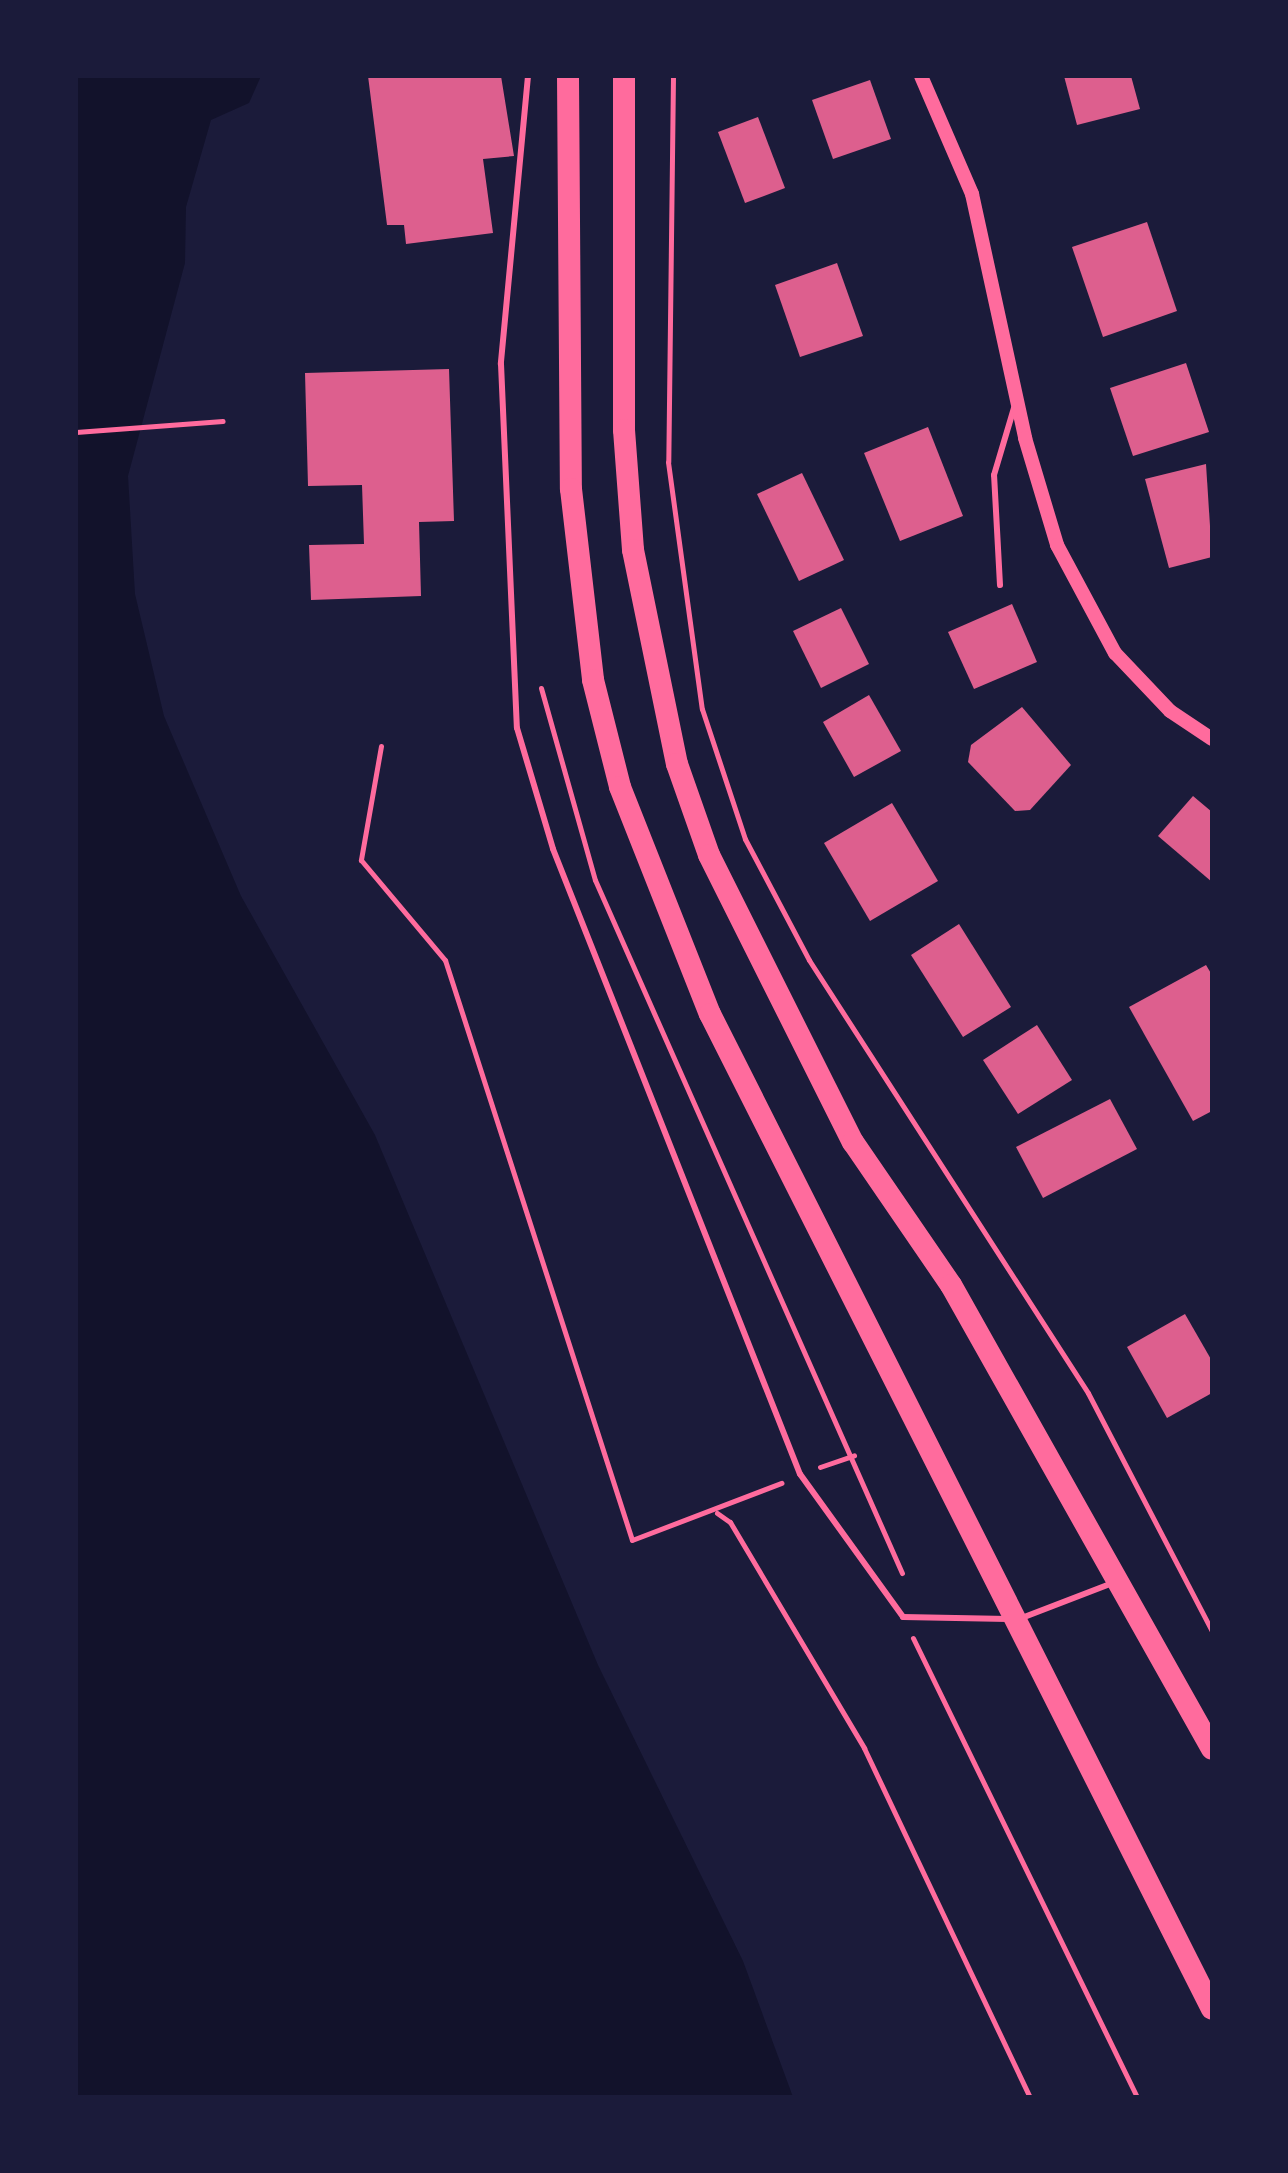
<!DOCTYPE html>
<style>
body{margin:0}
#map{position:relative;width:1288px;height:2173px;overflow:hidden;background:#1b1b3a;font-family:"Times New Roman",serif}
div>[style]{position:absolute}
.water>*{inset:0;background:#12122b}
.building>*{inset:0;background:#dd5f8e}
.path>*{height:5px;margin:-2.5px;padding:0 2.5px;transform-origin:2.5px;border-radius:2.5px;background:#ff6b9d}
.service>*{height:6px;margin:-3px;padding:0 3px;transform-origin:3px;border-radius:3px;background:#ff6b9d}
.tertiary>*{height:14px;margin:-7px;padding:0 7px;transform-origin:7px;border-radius:7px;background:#ff6b9d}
.trunk>*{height:22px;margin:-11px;padding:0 11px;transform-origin:11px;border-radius:11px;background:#ff6b9d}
span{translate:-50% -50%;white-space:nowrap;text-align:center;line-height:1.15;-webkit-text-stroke:6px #1b1b3a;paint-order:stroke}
.frame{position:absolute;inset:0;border:78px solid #1b1b3a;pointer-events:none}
</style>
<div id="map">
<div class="water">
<div style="clip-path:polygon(76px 76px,261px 76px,249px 103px,211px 120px,186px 207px,185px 263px,128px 476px,135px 594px,164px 716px,241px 896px,375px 1135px,598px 1665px,743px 1961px,793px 2097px,76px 2097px)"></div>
</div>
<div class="building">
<div style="clip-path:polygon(368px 76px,501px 76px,514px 156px,483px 159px,493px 233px,406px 244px,404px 225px,387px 225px)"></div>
<div style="clip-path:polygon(1064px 76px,1131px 76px,1140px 109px,1077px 125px)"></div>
<div style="clip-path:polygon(870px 80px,891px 139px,833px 159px,812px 100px)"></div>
<div style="clip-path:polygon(758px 117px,785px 188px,745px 203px,718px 132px)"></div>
<div style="clip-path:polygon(1147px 222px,1177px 311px,1103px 337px,1072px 247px)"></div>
<div style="clip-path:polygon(837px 263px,863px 336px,800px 357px,775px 285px)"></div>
<div style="clip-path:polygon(1186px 363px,1209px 432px,1133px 456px,1110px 388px)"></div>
<div style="clip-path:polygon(449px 369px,454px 521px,419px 522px,421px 596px,311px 600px,309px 545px,364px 544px,362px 485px,308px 486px,305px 373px)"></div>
<div style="clip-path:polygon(928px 427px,963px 516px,900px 541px,864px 453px)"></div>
<div style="clip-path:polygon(1206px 464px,1212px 557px,1169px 568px,1145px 479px)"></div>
<div style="clip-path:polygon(802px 473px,844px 560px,799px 581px,757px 494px)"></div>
<div style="clip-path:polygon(1012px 604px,1037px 662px,974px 689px,948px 632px)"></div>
<div style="clip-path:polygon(841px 608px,869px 664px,821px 688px,793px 631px)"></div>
<div style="clip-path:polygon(869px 695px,901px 751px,854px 777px,823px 722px)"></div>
<div style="clip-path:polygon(1022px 707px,1071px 765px,1030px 810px,1015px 811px,968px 762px,971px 745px)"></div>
<div style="clip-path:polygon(1193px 796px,1212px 812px,1212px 882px,1158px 836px)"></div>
<div style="clip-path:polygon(892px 803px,938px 881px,870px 921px,824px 843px)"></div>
<div style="clip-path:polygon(959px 924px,1011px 1007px,963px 1037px,911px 955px)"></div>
<div style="clip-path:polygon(1206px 965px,1212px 975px,1212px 1111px,1193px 1121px,1129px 1007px)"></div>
<div style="clip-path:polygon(1037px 1025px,1072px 1080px,1018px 1114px,983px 1060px)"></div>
<div style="clip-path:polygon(1110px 1099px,1137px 1149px,1043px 1198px,1016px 1147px)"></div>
<div style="clip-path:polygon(1185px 1314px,1212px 1361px,1212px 1393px,1167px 1418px,1127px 1347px)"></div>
</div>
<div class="path">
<div style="left:673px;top:76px;width:386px;rotate:90.7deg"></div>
<div style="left:668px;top:462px;width:249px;rotate:82.2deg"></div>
<div style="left:702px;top:709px;width:137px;rotate:71.7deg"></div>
<div style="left:745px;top:839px;width:137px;rotate:62.1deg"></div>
<div style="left:809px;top:960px;width:515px;rotate:57.2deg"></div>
<div style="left:1088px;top:1393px;width:268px;rotate:62.5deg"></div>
<div style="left:76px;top:432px;width:147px;rotate:-4.3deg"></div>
<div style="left:541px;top:688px;width:199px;rotate:74.3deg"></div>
<div style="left:595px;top:880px;width:758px;rotate:66.11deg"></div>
<div style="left:381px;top:746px;width:116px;rotate:100deg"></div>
<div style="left:361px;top:860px;width:131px;rotate:50deg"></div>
<div style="left:445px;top:960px;width:609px;rotate:72.13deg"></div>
<div style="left:632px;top:1540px;width:160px;rotate:-20.9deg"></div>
<div style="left:820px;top:1467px;width:36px;rotate:-19deg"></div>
<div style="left:717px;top:1513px;width:16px;rotate:35deg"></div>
<div style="left:730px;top:1522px;width:263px;rotate:59.3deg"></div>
<div style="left:864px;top:1748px;width:386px;rotate:64.6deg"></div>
<div style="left:913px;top:1638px;width:511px;rotate:63.99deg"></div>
</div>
<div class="service">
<div style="left:528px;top:76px;width:289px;rotate:95.4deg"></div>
<div style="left:501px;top:364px;width:364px;rotate:87.5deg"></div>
<div style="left:517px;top:728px;width:126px;rotate:73.4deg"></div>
<div style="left:553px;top:849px;width:672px;rotate:68.44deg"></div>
<div style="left:800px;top:1474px;width:176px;rotate:54.2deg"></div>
<div style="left:903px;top:1617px;width:105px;rotate:1.1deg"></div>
<div style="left:1000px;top:585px;width:110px;rotate:-93.1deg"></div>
<div style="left:994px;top:475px;width:70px;rotate:-73.4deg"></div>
<div style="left:1019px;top:1619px;width:101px;rotate:-21deg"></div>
</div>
<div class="tertiary">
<div style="left:921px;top:76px;width:129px;rotate:66.6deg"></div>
<div style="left:972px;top:194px;width:250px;rotate:77.7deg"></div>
<div style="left:1025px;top:438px;width:112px;rotate:73.3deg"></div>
<div style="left:1057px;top:545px;width:123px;rotate:61.8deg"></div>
<div style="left:1115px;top:653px;width:80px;rotate:46.5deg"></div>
<div style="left:1170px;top:711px;width:50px;rotate:33.7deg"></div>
</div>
<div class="trunk">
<div style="left:568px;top:76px;width:413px;rotate:89.6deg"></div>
<div style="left:571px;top:489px;width:192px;rotate:83.4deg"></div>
<div style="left:593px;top:680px;width:110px;rotate:75.8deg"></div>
<div style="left:620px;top:787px;width:244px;rotate:68.4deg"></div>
<div style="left:710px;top:1014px;width:1114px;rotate:63.23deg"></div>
<div style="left:624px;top:76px;width:354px;rotate:90deg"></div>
<div style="left:624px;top:430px;width:120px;rotate:85.7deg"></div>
<div style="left:633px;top:550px;width:218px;rotate:78.4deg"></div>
<div style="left:677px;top:764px;width:96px;rotate:70.6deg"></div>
<div style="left:709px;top:855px;width:321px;rotate:63.4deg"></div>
<div style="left:853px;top:1142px;width:173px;rotate:55.6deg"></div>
<div style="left:951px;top:1285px;width:532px;rotate:60.64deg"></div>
</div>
<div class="frame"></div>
</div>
